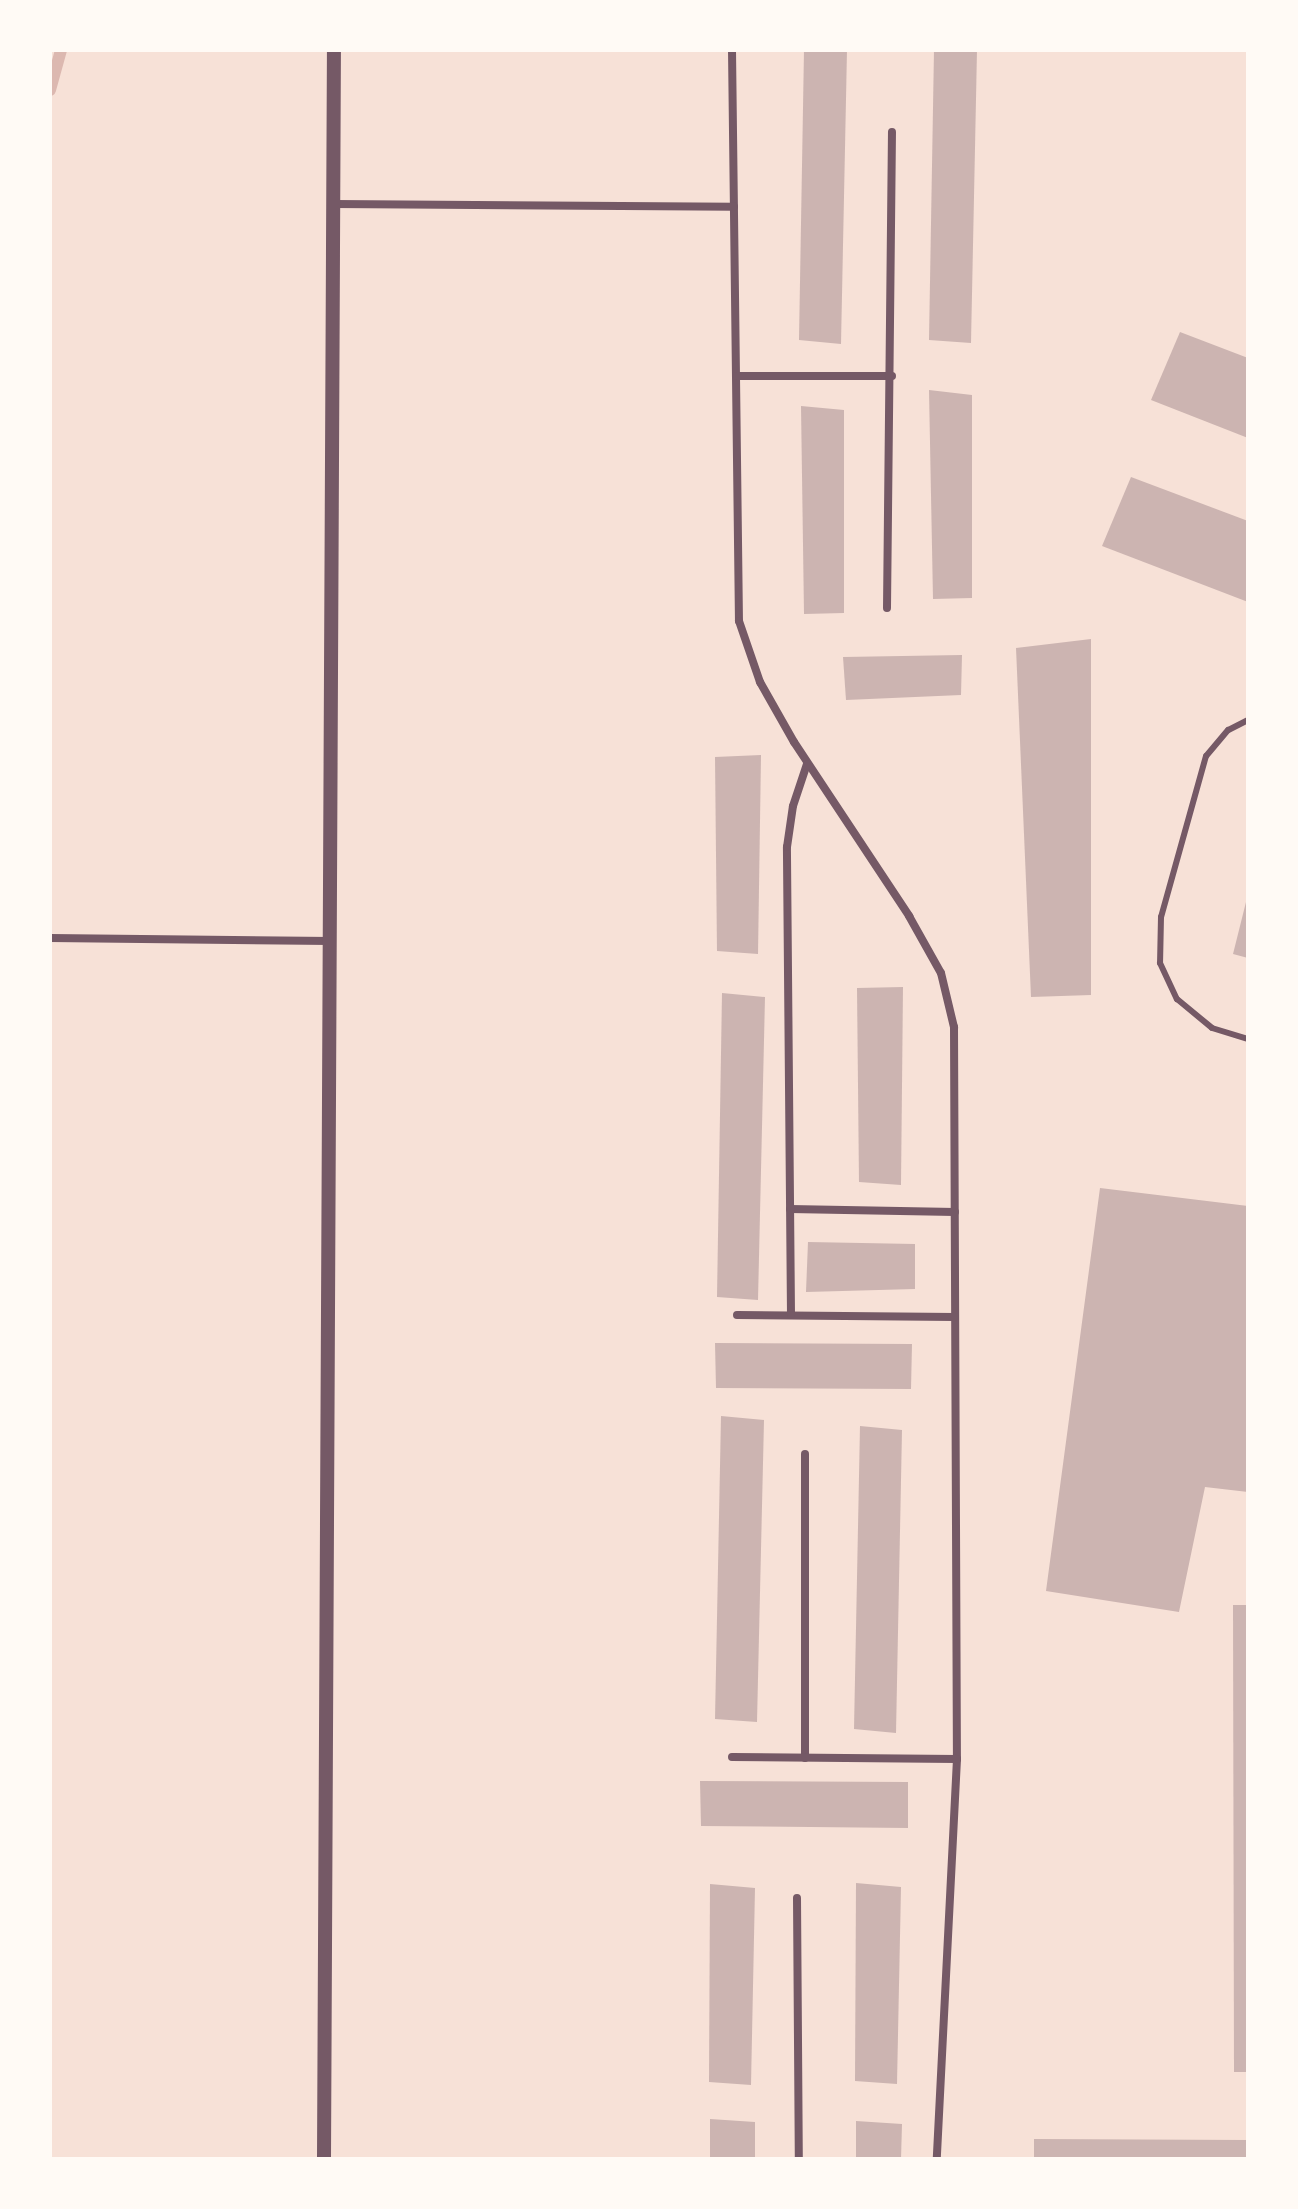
<!DOCTYPE html>
<style>
body{margin:0}
#map{position:relative;width:1298px;height:2209px;overflow:hidden;background:#f7e1d7;font-family:"Alegreya Sans",sans-serif}
div>[style]{position:absolute}
.stream>*{height:12px;margin:-6px;padding:0 6px;transform-origin:6px;border-radius:6px;background:#dcb8b0}
.building>*{inset:0;background:#ccb4b1}
.service>*{height:6px;margin:-3px;padding:0 3px;transform-origin:3px;border-radius:3px;background:#755966}
.minor>*{height:8px;margin:-4px;padding:0 4px;transform-origin:4px;border-radius:4px;background:#755966}
.tertiary>*{height:14px;margin:-7px;padding:0 7px;transform-origin:7px;border-radius:7px;background:#755966}
span{translate:-50% -50%;white-space:nowrap;text-align:center;line-height:1.15;-webkit-text-stroke:6px #fffaf5;paint-order:stroke}
.frame{position:absolute;inset:0;border:52px solid #fffaf5;pointer-events:none}
</style>
<div id="map">
<div class="stream">
<div style="left:50px;top:90px;width:41px;rotate:-74.6deg"></div>
</div>
<div class="building">
<div style="clip-path:polygon(804px 50px,847px 50px,841px 344px,799px 340px)"></div>
<div style="clip-path:polygon(934px 50px,977px 50px,971px 343px,929px 340px)"></div>
<div style="clip-path:polygon(1180px 332px,1248px 358px,1248px 438px,1151px 400px)"></div>
<div style="clip-path:polygon(929px 390px,972px 395px,972px 598px,933px 599px)"></div>
<div style="clip-path:polygon(801px 406px,844px 410px,844px 613px,804px 614px)"></div>
<div style="clip-path:polygon(1131px 477px,1248px 521px,1248px 602px,1102px 546px)"></div>
<div style="clip-path:polygon(1091px 639px,1091px 995px,1031px 997px,1016px 648px)"></div>
<div style="clip-path:polygon(962px 655px,961px 695px,846px 700px,843px 657px)"></div>
<div style="clip-path:polygon(761px 755px,758px 954px,717px 951px,715px 757px)"></div>
<div style="clip-path:polygon(1247px 898px,1248px 898px,1248px 958px,1233px 954px)"></div>
<div style="clip-path:polygon(903px 987px,901px 1185px,859px 1182px,857px 988px)"></div>
<div style="clip-path:polygon(722px 993px,765px 997px,758px 1300px,717px 1297px)"></div>
<div style="clip-path:polygon(1100px 1188px,1248px 1206px,1248px 1492px,1205px 1487px,1179px 1612px,1046px 1591px)"></div>
<div style="clip-path:polygon(808px 1242px,915px 1244px,915px 1289px,806px 1292px)"></div>
<div style="clip-path:polygon(715px 1343px,912px 1344px,911px 1389px,716px 1388px)"></div>
<div style="clip-path:polygon(721px 1416px,764px 1420px,757px 1722px,715px 1719px)"></div>
<div style="clip-path:polygon(860px 1426px,902px 1430px,896px 1733px,854px 1729px)"></div>
<div style="clip-path:polygon(1233px 1605px,1248px 1605px,1248px 2072px,1234px 2072px)"></div>
<div style="clip-path:polygon(700px 1781px,908px 1782px,908px 1828px,701px 1826px)"></div>
<div style="clip-path:polygon(856px 1883px,901px 1887px,897px 2084px,855px 2081px)"></div>
<div style="clip-path:polygon(710px 1884px,755px 1888px,751px 2085px,709px 2082px)"></div>
<div style="clip-path:polygon(710px 2119px,755px 2122px,755px 2159px,710px 2159px)"></div>
<div style="clip-path:polygon(856px 2121px,902px 2124px,901px 2159px,856px 2159px)"></div>
<div style="clip-path:polygon(1034px 2139px,1248px 2140px,1248px 2159px,1034px 2159px)"></div>
</div>
<div class="service">
<div style="left:1248px;top:720px;width:22px;rotate:153deg"></div>
<div style="left:1228px;top:730px;width:34px;rotate:130deg"></div>
<div style="left:1206px;top:756px;width:167px;rotate:105.6deg"></div>
<div style="left:1161px;top:917px;width:46px;rotate:91.2deg"></div>
<div style="left:1160px;top:963px;width:40px;rotate:65deg"></div>
<div style="left:1177px;top:999px;width:45px;rotate:39.6deg"></div>
<div style="left:1212px;top:1028px;width:38px;rotate:17deg"></div>
</div>
<div class="minor">
<div style="left:732px;top:50px;width:571px;rotate:89.3deg"></div>
<div style="left:739px;top:621px;width:65px;rotate:71deg"></div>
<div style="left:760px;top:682px;width:69px;rotate:60.5deg"></div>
<div style="left:794px;top:742px;width:209px;rotate:56.5deg"></div>
<div style="left:909px;top:916px;width:65px;rotate:60.7deg"></div>
<div style="left:941px;top:973px;width:56px;rotate:76.5deg"></div>
<div style="left:954px;top:1027px;width:732px;rotate:89.77deg"></div>
<div style="left:957px;top:1759px;width:400px;rotate:92.9deg"></div>
<div style="left:334px;top:204px;width:400px;rotate:0.4deg"></div>
<div style="left:737px;top:376px;width:155px"></div>
<div style="left:887px;top:608px;width:476px;rotate:-89.4deg"></div>
<div style="left:50px;top:938px;width:281px;rotate:0.6deg"></div>
<div style="left:790px;top:1209px;width:165px;rotate:1deg"></div>
<div style="left:737px;top:1315px;width:218px;rotate:0.5deg"></div>
<div style="left:791px;top:1315px;width:468px;rotate:-90.5deg"></div>
<div style="left:787px;top:847px;width:41px;rotate:-81.7deg"></div>
<div style="left:793px;top:806px;width:44px;rotate:-71.6deg"></div>
<div style="left:805px;top:1454px;width:304px;rotate:90deg"></div>
<div style="left:732px;top:1757px;width:225px;rotate:0.5deg"></div>
<div style="left:797px;top:1898px;width:261px;rotate:89.6deg"></div>
</div>
<div class="tertiary">
<div style="left:324px;top:2159px;width:2109px;rotate:-89.73deg"></div>
</div>
<div class="frame"></div>
</div>
